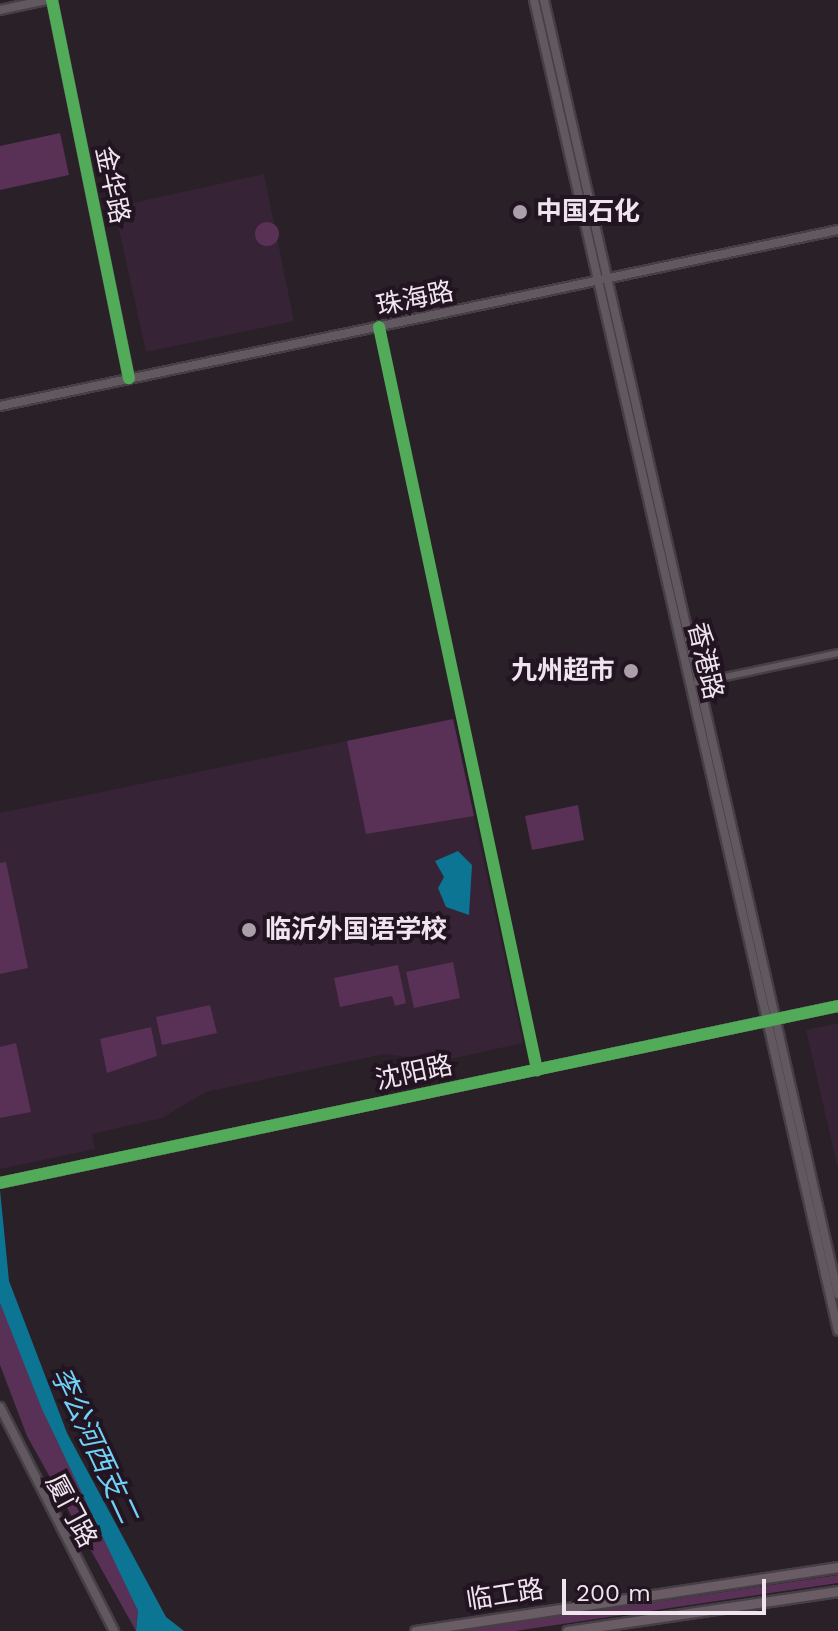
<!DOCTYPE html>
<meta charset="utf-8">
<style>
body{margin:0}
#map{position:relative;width:838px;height:1631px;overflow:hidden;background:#2a2028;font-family:"Work Sans","Noto Sans SC",sans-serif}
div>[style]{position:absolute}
.built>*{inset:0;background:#362335}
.green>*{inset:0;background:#593056}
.round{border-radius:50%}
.water>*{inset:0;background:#0c7594}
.roads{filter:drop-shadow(2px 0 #463f45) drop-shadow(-2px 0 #463f45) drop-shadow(0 2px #463f45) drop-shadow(0 -2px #463f45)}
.street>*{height:6px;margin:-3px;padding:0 3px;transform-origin:3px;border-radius:3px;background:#61595f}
.secondary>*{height:8px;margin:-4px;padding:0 4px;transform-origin:4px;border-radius:4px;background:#61595f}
.primary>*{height:9px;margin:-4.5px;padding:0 4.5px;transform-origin:4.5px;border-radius:4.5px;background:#695c64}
.cycleway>*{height:12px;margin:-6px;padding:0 6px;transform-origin:6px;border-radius:6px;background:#51ab58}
.dots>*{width:22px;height:22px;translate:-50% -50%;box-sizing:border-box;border:4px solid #231422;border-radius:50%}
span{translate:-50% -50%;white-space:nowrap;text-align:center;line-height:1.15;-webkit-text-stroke:8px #231422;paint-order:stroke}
.street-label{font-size:26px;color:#f0e5ee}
.poi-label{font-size:26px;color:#f0e5ee;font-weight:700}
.left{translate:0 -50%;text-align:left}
.right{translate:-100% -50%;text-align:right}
.water-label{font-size:28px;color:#70d2f7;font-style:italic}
.scale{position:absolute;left:562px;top:1579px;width:204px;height:36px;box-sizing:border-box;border:4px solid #f0e5ee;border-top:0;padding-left:10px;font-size:24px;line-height:28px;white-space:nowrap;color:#f0e5ee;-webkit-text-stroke:6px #231422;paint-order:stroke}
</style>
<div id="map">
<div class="built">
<div style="clip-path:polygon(264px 174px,294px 321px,146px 352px,114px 207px)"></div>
<div style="clip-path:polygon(453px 719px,523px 1043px,441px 1061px,384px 1054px,206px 1092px,162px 1118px,92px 1134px,95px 1149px,0 1169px,0 813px)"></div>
<div style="clip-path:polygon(838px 1023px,838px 1169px,806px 1030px)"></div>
</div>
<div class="green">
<div style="clip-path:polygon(60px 133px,69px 175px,0 190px,0 146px)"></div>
<div class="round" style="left:255px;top:222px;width:24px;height:24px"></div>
<div style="clip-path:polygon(453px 719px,474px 816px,366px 834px,347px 741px)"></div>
<div style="clip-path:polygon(578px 805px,584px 840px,532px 850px,525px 816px)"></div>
<div style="clip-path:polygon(6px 862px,28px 968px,0 974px,0 863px)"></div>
<div style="clip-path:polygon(453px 962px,460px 998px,414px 1008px,406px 972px)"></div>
<div style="clip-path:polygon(398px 965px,406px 1003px,395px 1006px,392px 996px,340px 1007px,334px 978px)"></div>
<div style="clip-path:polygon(210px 1005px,217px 1033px,162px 1045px,156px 1017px)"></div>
<div style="clip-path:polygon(151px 1027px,157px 1056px,107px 1073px,100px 1039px)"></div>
<div style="clip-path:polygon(16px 1043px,31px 1112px,0 1118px,0 1047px)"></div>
<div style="clip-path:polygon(0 1303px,138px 1611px,136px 1631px,27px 1436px,0 1365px)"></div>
<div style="clip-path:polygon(838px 1575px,838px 1583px,515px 1631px,459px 1631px)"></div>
</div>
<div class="water">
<div style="clip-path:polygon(458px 851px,472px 865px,469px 915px,446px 907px,438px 888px,444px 877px,435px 861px)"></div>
<div style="clip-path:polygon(0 1190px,9px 1281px,67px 1433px,166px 1617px,184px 1631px,136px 1631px,138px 1611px,42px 1409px,0 1303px)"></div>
</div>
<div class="roads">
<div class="street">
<div style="left:379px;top:327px;width:760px;rotate:77.99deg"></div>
<div style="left:697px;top:683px;width:144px;rotate:-12deg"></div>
</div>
<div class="secondary">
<div style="left:52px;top:0;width:386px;rotate:78.5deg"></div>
<div style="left:534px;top:0;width:1365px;rotate:77.13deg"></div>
<div style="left:544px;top:0;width:1327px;rotate:77.2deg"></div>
<div style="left:0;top:10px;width:48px;rotate:-12deg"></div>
<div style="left:0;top:406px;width:856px;rotate:-11.86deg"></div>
<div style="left:0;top:1183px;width:856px;rotate:-11.93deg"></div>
<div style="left:0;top:1407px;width:251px;rotate:63deg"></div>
</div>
<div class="primary">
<div style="left:415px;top:1631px;width:428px;rotate:-8.6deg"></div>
<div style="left:567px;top:1631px;width:274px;rotate:-8.4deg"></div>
</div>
</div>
<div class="cycleway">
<div style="left:52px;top:0;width:386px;rotate:78.5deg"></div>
<div style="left:379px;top:327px;width:760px;rotate:77.99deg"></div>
<div style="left:0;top:1183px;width:856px;rotate:-11.93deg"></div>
</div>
<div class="dots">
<div style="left:520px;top:212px;background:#aba0a9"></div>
<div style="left:631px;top:671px;background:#aba0a9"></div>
<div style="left:249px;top:930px;background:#aba0a9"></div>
</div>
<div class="street-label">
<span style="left:112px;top:185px;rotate:78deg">金华路</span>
<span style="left:415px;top:299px;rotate:-12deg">珠海路</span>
<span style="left:705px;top:661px;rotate:77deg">香港路</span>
<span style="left:414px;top:1073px;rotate:-12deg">沈阳路</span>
<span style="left:71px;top:1511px;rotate:62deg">厦门路</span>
<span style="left:505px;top:1595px;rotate:-9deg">临工路</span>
</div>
<div class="poi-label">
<span class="left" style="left:536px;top:212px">中国石化</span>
<span class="right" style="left:615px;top:671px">九州超市</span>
<span class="left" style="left:265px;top:930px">临沂外国语学校</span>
</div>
<div class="water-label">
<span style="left:94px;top:1445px;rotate:65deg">李公河西支二</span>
</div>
<div class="scale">200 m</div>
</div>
